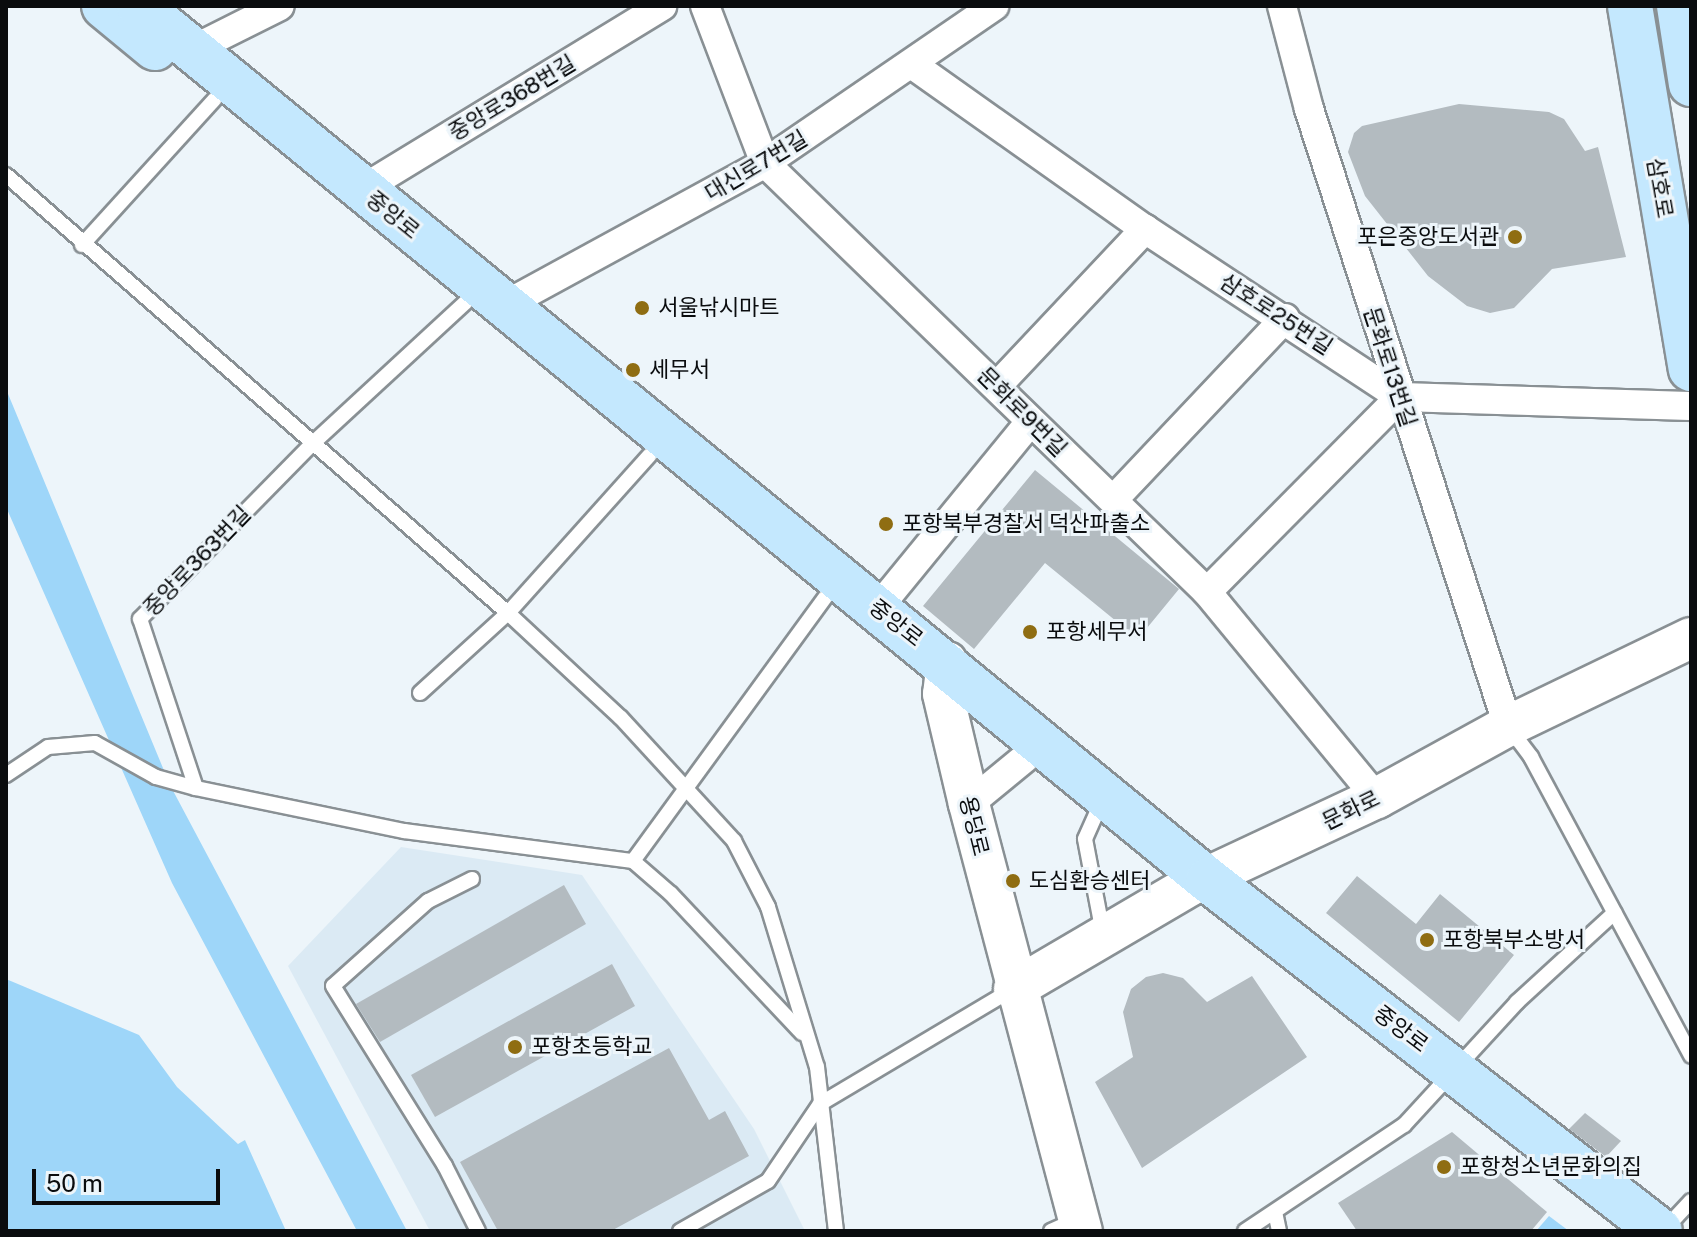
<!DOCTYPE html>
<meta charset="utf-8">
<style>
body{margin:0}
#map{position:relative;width:1697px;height:1237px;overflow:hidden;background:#edf5fa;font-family:"Public Sans","Noto Sans KR",sans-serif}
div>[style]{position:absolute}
.built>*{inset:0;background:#dbeaf4}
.green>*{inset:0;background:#9ed6f9}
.building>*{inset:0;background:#b3bbc0}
.roads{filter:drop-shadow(2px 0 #899094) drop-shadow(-2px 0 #899094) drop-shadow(0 2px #899094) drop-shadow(0 -2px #899094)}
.lane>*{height:14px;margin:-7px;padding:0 7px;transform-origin:7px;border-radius:7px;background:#fff}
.street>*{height:28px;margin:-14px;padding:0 14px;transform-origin:14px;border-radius:14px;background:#fff}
.secondary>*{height:40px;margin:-20px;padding:0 20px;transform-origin:20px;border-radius:20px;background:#fff}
.primary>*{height:44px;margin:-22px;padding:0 22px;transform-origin:22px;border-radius:22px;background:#c4e8fe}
.dots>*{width:22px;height:22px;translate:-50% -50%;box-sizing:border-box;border:4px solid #edf5fa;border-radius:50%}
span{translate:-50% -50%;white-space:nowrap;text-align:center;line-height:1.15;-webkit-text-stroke:6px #edf5fa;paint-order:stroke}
.street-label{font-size:22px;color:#0a0c0e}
.poi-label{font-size:22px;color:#0a0c0e}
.right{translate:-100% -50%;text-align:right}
.left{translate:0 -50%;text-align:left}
.frame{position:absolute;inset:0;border:8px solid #0a0c0e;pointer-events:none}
.scale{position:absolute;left:32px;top:1169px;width:188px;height:36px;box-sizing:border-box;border:4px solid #0a0c0e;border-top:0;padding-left:10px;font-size:24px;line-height:28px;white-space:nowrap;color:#0a0c0e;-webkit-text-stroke:6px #edf5fa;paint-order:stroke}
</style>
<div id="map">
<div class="built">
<div style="clip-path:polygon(401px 847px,582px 875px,754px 1129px,805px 1231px,430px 1231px,288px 966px)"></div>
</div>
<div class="green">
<div style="clip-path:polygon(6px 389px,170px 785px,407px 1231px,357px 1231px,172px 883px,6px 507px)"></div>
<div style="clip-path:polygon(6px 979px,139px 1035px,177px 1087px,238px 1144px,245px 1140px,286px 1231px,6px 1231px)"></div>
<div style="clip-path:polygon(1549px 1216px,1569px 1231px,1536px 1231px)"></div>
</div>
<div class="building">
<div style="clip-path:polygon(1459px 104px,1549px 112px,1564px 119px,1585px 151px,1598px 147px,1626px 257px,1552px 269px,1514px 308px,1490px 313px,1467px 306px,1428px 276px,1365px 196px,1348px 152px,1354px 133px,1362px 126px)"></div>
<div style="clip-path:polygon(1035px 470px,1179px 589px,1138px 639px,1045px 563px,974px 649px,923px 606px)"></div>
<div style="clip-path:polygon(1357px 876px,1416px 924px,1440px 894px,1514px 955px,1459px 1022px,1326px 913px)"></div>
<div style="clip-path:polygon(564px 885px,586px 924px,380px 1042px,356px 1004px)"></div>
<div style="clip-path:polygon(612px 964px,635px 1006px,435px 1117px,411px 1075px)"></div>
<div style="clip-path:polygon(1163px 973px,1183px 978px,1207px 1002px,1252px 976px,1307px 1057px,1142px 1168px,1095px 1082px,1133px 1057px,1123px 1012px,1131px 989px,1146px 977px)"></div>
<div style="clip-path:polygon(669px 1048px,709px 1120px,725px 1111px,749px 1156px,611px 1231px,498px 1231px,460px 1162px)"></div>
<div style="clip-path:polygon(1585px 1113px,1621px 1141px,1606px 1157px,1569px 1129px)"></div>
<div style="clip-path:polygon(1452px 1132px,1547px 1212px,1531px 1231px,1357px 1231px,1338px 1203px)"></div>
</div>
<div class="roads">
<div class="lane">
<div style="left:6px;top:175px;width:666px;rotate:41.11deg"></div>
<div style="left:508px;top:613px;width:154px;rotate:42.9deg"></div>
<div style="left:621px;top:718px;width:167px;rotate:47.4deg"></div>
<div style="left:734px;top:841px;width:74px;rotate:62.7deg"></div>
<div style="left:768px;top:907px;width:167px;rotate:73deg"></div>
<div style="left:817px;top:1067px;width:165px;rotate:83.4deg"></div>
<div style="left:82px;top:245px;width:197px;rotate:-47.7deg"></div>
<div style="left:420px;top:693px;width:119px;rotate:-42.3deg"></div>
<div style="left:508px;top:613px;width:212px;rotate:-48.1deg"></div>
<div style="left:1510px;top:729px;width:35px;rotate:53deg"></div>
<div style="left:1531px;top:757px;width:339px;rotate:61.8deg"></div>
<div style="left:6px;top:775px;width:50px;rotate:-33.7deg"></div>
<div style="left:48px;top:747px;width:47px;rotate:-4.9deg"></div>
<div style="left:95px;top:743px;width:70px;rotate:29.1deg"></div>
<div style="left:156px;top:777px;width:41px;rotate:15.4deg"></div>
<div style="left:196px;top:788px;width:212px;rotate:11.7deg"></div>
<div style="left:404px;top:831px;width:231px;rotate:7.5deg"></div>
<div style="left:633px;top:861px;width:50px;rotate:41deg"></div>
<div style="left:671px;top:894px;width:191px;rotate:46.7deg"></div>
<div style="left:196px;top:788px;width:178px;rotate:-108.3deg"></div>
<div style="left:140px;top:619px;width:245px;rotate:-45.5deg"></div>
<div style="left:312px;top:444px;width:209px;rotate:-42.7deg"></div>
<div style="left:1101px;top:803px;width:39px;rotate:114deg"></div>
<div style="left:1085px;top:839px;width:96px;rotate:79.2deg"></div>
<div style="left:633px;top:861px;width:326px;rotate:-53.9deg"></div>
<div style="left:472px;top:879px;width:49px;rotate:153.4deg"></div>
<div style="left:428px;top:901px;width:127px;rotate:138.2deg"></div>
<div style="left:333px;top:986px;width:212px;rotate:58.1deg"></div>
<div style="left:445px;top:1166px;width:73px;rotate:63.1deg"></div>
<div style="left:1275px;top:1212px;width:19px;rotate:78deg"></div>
<div style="left:680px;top:1231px;width:101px;rotate:-29.6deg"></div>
<div style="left:768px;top:1181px;width:93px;rotate:-56deg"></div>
<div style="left:820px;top:1104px;width:225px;rotate:-30.8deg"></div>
<div style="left:1051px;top:1231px;width:27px;rotate:-24deg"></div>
<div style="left:1245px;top:1231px;width:191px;rotate:-33.7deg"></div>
<div style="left:1404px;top:1125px;width:167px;rotate:-47.4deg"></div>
<div style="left:1517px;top:1002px;width:132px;rotate:-42.5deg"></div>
<div style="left:1663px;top:1231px;width:41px;rotate:-47deg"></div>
</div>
<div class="street">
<div style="left:705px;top:6px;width:168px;rotate:69.1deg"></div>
<div style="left:765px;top:163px;width:616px;rotate:44.14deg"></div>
<div style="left:1207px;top:592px;width:267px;rotate:50.5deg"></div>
<div style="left:1282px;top:6px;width:106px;rotate:75.3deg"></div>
<div style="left:1309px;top:109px;width:648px;rotate:72.12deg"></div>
<div style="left:192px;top:50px;width:98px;rotate:-26.6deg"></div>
<div style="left:913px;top:65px;width:284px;rotate:35.3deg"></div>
<div style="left:1145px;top:229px;width:305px;rotate:33.4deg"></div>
<div style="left:1400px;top:397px;width:291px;rotate:1.8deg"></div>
<div style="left:361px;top:190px;width:353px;rotate:-31.4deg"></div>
<div style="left:505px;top:305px;width:296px;rotate:-28.6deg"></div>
<div style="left:765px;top:163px;width:278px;rotate:-34.4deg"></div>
<div style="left:997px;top:386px;width:216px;rotate:-46.7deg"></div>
<div style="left:1114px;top:499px;width:249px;rotate:-46.6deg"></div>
<div style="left:1207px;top:592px;width:274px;rotate:-45.3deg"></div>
<div style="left:877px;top:609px;width:240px;rotate:-50.7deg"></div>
<div style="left:969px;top:804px;width:72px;rotate:-39.4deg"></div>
</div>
<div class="secondary">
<div style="left:947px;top:662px;width:32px;rotate:97deg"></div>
<div style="left:943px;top:694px;width:113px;rotate:76.7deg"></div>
<div style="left:969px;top:804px;width:442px;rotate:75.2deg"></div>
<div style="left:1014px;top:989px;width:208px;rotate:-30.4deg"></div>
<div style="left:1193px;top:884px;width:203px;rotate:-25.1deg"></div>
<div style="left:1377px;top:798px;width:149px;rotate:-28.8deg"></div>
<div style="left:1508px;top:726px;width:203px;rotate:-25.7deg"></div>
</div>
<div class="primary">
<div style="left:104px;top:6px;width:66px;rotate:39.5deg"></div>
<div style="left:139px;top:6px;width:1381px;rotate:39.27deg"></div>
<div style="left:1208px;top:880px;width:572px;rotate:37.83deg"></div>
<div style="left:1630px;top:6px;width:368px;rotate:80.5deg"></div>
<div style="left:1679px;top:6px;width:79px;rotate:81.3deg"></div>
</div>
</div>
<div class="dots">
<div style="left:1515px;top:237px;background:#8f6d12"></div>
<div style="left:642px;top:308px;background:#8f6d12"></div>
<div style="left:633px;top:370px;background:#8f6d12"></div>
<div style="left:886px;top:524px;background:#8f6d12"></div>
<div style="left:1030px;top:632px;background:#8f6d12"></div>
<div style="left:1013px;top:881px;background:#8f6d12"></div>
<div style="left:1427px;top:940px;background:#8f6d12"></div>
<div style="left:515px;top:1047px;background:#8f6d12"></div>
<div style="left:1444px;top:1167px;background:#8f6d12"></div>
</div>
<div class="street-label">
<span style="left:512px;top:98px;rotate:-31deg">중앙로368번길</span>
<span style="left:756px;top:166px;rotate:-31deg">대신로7번길</span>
<span style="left:1660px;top:188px;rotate:80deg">삼호로</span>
<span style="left:393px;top:215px;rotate:39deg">중앙로</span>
<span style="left:1276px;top:314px;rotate:33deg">삼호로25번길</span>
<span style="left:1390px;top:367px;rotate:72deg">문화로13번길</span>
<span style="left:1022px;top:412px;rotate:45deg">문화로9번길</span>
<span style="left:197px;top:561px;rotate:-46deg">중앙로363번길</span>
<span style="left:896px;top:623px;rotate:38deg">중앙로</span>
<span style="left:1351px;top:810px;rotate:-26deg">문화로</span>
<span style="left:974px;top:826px;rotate:76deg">용당로</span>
<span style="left:1401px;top:1029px;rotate:37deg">중앙로</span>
</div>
<div class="poi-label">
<span class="right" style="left:1499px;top:237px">포은중앙도서관</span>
<span class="left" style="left:658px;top:308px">서울낚시마트</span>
<span class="left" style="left:649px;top:370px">세무서</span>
<span class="left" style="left:902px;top:524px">포항북부경찰서 덕산파출소</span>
<span class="left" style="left:1046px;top:632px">포항세무서</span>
<span class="left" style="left:1029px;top:881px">도심환승센터</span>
<span class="left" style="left:1443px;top:940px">포항북부소방서</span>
<span class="left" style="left:531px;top:1047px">포항초등학교</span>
<span class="left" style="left:1460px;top:1167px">포항청소년문화의집</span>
</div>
<div class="frame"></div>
<div class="scale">50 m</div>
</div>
